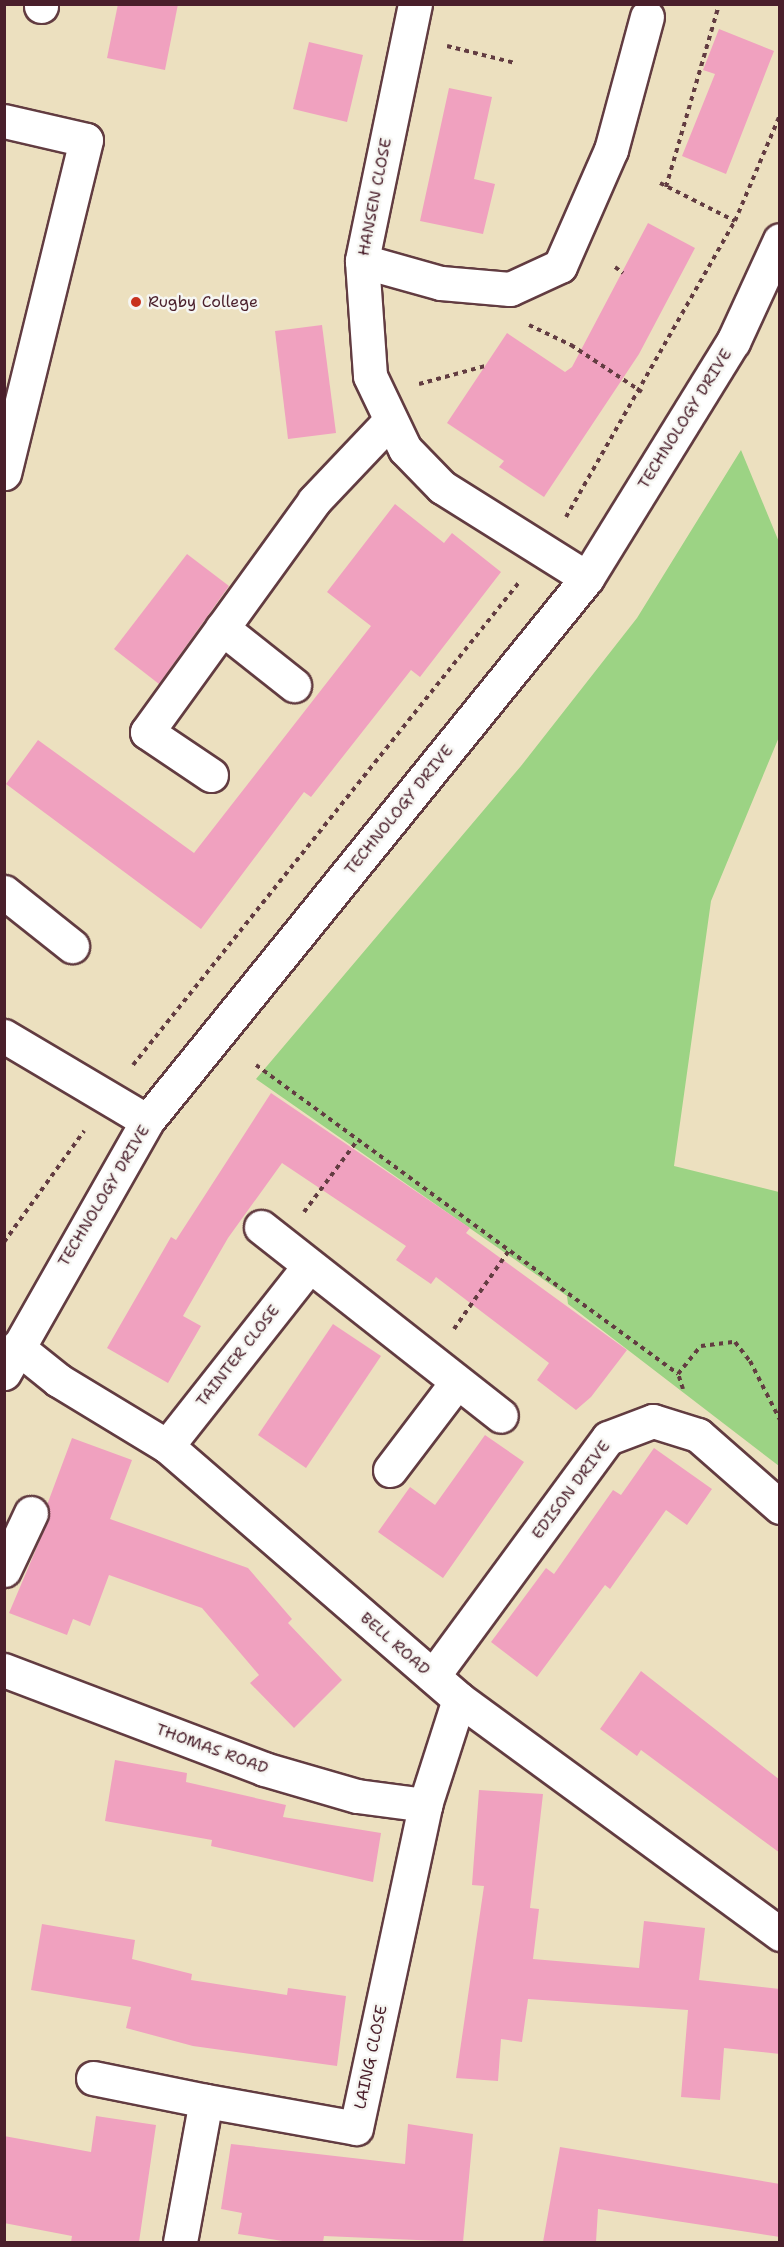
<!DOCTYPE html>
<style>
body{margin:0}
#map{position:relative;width:784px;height:2247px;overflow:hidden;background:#ece0bf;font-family:"Shantell Sans",sans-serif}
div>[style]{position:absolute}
.green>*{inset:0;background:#9cd384}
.building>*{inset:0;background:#f0a1bf}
.path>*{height:4px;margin-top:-2px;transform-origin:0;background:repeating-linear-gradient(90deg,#623c41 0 4.5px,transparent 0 9px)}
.roads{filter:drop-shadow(2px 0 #623c41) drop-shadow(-2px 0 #623c41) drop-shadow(0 2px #623c41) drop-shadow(0 -2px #623c41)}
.minor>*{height:33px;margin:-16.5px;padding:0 16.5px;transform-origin:16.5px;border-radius:16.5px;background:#fff}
.dots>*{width:16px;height:16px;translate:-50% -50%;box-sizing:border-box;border:3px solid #f6f6f2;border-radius:50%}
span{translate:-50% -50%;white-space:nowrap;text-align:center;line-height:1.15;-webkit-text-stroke:5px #f6f6f2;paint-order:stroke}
.street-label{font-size:16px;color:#4a1f2b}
.poi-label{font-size:16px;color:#4a1f2b}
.left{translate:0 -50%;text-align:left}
.frame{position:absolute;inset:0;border:6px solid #4a1f2b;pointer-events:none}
</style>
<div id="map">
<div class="green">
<div style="clip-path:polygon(741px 450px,779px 542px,779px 737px,711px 901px,674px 1166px,779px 1192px,779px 1466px,568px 1304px,567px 1296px,256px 1079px,521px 766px,637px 618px)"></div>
</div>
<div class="building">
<div style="clip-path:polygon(118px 4px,178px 4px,165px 70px,107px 58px)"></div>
<div style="clip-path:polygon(719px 29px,774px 51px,726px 174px,682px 156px,715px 74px,703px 70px)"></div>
<div style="clip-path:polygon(309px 42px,363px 55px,347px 122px,293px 109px)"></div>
<div style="clip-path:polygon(449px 88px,492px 97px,474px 179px,495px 184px,483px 234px,420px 221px)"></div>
<div style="clip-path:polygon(648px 223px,695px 248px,639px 354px,544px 497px,499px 467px,504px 461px,447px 423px,507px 333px,565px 372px,572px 367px)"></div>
<div style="clip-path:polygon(322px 325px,336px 433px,288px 439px,275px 331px)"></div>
<div style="clip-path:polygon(395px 504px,444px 543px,452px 533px,501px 572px,420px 677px,411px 670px,311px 797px,304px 792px,201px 929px,6px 784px,38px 740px,194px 853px,371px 626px,327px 592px)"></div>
<div style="clip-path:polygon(187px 554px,229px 586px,159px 684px,114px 649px)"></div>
<div style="clip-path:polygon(271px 1093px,470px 1228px,466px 1233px,627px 1350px,591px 1397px,576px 1410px,537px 1380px,549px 1363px,436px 1277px,431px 1284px,396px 1260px,406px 1246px,282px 1163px,228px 1238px,183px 1316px,201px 1326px,168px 1383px,107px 1348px,171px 1237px,176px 1240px)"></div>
<div style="clip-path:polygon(333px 1324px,381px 1356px,306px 1468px,258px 1435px)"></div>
<div style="clip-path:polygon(485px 1435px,524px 1462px,443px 1578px,378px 1532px,410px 1487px,435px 1505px)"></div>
<div style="clip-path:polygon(72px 1438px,132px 1460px,110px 1519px,248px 1568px,292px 1619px,288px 1623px,342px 1680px,294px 1728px,250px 1683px,259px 1675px,202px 1608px,109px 1575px,90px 1626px,73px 1619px,67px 1635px,9px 1613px,48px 1521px,47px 1505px)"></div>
<div style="clip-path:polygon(654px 1448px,712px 1489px,687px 1525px,666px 1510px,610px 1589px,605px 1585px,537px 1677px,491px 1642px,546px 1568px,554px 1574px,613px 1490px,621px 1495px)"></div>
<div style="clip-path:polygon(641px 1671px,780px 1780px,780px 1853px,641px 1750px,637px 1756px,600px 1729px)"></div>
<div style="clip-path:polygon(115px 1760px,187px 1773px,186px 1782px,286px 1805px,283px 1817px,381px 1833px,373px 1882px,211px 1846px,212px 1840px,105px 1821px)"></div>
<div style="clip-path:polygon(479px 1790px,543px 1794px,530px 1908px,539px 1909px,533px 1959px,639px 1968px,644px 1921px,705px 1928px,699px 1980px,780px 1989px,780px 2054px,724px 2048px,720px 2100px,681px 2097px,688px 2010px,528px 1999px,522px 2042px,501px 2039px,498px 2081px,456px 2078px,484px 1886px,472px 1885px)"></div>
<div style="clip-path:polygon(42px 1924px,135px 1940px,132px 1959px,192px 1974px,191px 1980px,287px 1995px,288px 1988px,346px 1996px,337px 2066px,193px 2046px,126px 2028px,131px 2007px,31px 1990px)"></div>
<div style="clip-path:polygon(96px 2116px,156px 2125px,139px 2242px,71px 2242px,72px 2236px,4px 2223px,4px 2136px,91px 2152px)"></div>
<div style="clip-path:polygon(408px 2124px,473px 2134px,463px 2242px,324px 2236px,323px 2242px,289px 2242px,238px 2234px,242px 2213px,221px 2209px,231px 2144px,405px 2164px)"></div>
<div style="clip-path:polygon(560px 2147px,780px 2184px,780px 2237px,598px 2209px,596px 2242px,543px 2242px)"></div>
</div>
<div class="path">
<div style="left:447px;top:46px;width:70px;rotate:14deg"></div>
<div style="left:660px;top:183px;width:84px;rotate:26.9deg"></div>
<div style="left:666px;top:187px;width:191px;rotate:-73.8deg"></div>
<div style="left:615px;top:267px;width:10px;rotate:37deg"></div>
<div style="left:529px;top:325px;width:47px;rotate:25.5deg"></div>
<div style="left:571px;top:345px;width:85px;rotate:33.5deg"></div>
<div style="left:419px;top:384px;width:68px;rotate:-15.3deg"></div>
<div style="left:566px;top:517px;width:341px;rotate:-60.3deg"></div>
<div style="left:735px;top:221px;width:115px;rotate:-67deg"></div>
<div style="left:133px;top:1065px;width:620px;rotate:-51.35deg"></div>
<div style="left:256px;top:1065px;width:523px;rotate:36.21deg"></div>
<div style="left:304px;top:1212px;width:89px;rotate:-53.3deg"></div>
<div style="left:4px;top:1242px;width:137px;rotate:-54.2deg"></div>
<div style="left:454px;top:1329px;width:98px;rotate:-55deg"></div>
<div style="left:683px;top:1389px;width:16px;rotate:-108deg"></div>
<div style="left:678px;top:1374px;width:36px;rotate:-51deg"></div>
<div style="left:701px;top:1346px;width:34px;rotate:-7deg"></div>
<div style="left:735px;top:1342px;width:24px;rotate:52deg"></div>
<div style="left:750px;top:1361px;width:66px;rotate:63deg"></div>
</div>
<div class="roads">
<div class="minor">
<div style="left:415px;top:4px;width:262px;rotate:101.7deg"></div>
<div style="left:362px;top:261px;width:115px;rotate:86deg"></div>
<div style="left:370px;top:376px;width:81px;rotate:64.4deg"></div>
<div style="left:405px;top:449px;width:53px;rotate:45.8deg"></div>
<div style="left:442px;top:487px;width:171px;rotate:32.1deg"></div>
<div style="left:41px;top:6px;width:2px;rotate:-90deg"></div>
<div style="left:4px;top:121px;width:84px;rotate:13deg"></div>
<div style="left:86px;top:140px;width:343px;rotate:103.8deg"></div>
<div style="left:362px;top:261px;width:82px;rotate:15.6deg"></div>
<div style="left:441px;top:283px;width:69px;rotate:5deg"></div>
<div style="left:510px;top:289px;width:55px;rotate:-24.7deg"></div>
<div style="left:560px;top:266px;width:127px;rotate:-66.3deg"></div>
<div style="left:611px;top:150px;width:138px;rotate:-74.9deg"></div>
<div style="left:222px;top:628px;width:92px;rotate:38.4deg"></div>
<div style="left:211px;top:775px;width:77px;rotate:-146.1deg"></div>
<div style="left:147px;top:732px;width:285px;rotate:-54.1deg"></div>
<div style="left:314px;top:501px;width:109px;rotate:-46.5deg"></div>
<div style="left:4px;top:892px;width:87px;rotate:38.5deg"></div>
<div style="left:4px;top:1036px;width:166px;rotate:30.7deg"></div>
<div style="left:261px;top:1227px;width:305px;rotate:38.2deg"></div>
<div style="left:17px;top:1347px;width:53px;rotate:38.8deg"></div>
<div style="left:58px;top:1380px;width:127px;rotate:31.2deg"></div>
<div style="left:167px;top:1446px;width:386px;rotate:40.9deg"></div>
<div style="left:459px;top:1699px;width:398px;rotate:36.2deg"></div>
<div style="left:4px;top:1373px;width:290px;rotate:-60.4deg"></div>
<div style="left:147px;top:1121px;width:699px;rotate:-50.98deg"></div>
<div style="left:587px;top:578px;width:278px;rotate:-58.3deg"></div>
<div style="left:733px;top:342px;width:112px;rotate:-65.3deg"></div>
<div style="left:167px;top:1446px;width:229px;rotate:-51.7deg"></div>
<div style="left:390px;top:1470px;width:109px;rotate:-52.8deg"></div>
<div style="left:4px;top:1570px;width:63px;rotate:-64.7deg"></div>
<div style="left:4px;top:1670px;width:278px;rotate:20.8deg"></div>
<div style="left:264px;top:1769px;width:97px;rotate:16.2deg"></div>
<div style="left:357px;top:1796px;width:69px;rotate:7.5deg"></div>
<div style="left:433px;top:1676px;width:295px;rotate:-53.7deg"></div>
<div style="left:608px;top:1438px;width:48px;rotate:-20.7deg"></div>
<div style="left:653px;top:1421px;width:47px;rotate:17.3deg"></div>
<div style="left:698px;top:1435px;width:109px;rotate:41.3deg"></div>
<div style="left:93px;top:2078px;width:115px;rotate:11.5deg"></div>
<div style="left:180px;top:2242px;width:143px;rotate:-79.6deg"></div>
<div style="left:206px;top:2101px;width:152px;rotate:10.2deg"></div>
<div style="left:356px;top:2128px;width:330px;rotate:-77.9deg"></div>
<div style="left:425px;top:1805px;width:111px;rotate:-72.2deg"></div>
</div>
</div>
<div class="dots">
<div style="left:136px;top:302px;background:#c8321e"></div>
</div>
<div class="street-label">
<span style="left:375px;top:197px;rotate:-79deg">HANSEN CLOSE</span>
<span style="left:685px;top:419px;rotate:-58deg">TECHNOLOGY DRIVE</span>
<span style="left:399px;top:810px;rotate:-51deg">TECHNOLOGY DRIVE</span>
<span style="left:104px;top:1196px;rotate:-59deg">TECHNOLOGY DRIVE</span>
<span style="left:238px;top:1356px;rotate:-52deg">TAINTER CLOSE</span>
<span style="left:571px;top:1490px;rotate:-53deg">EDISON DRIVE</span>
<span style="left:395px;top:1644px;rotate:41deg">BELL ROAD</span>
<span style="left:212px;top:1749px;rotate:20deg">THOMAS ROAD</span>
<span style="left:371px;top:2057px;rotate:-78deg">LAING CLOSE</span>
</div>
<div class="poi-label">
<span class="left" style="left:148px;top:302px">Rugby College</span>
</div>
<div class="frame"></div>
</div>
